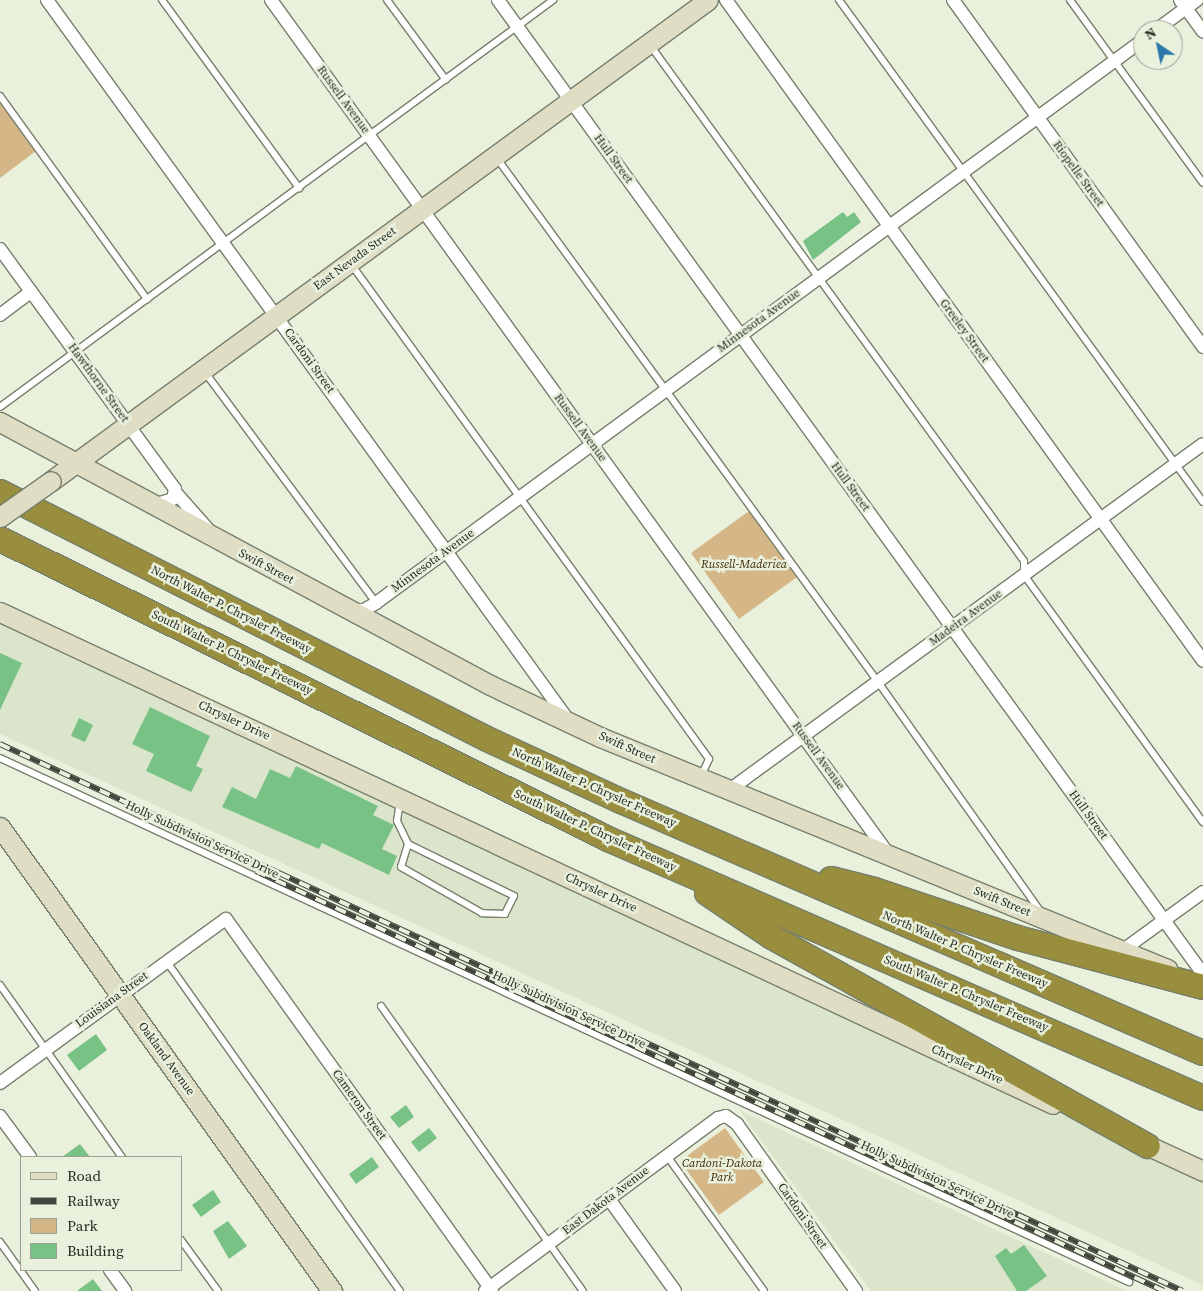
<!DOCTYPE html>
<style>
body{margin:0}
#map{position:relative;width:1203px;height:1291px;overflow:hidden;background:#e9f1dd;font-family:"Source Serif 4",serif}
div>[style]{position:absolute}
.built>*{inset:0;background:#dae5cb}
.green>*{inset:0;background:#d5b787}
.building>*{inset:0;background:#78c286}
.roads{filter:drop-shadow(1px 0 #777f6d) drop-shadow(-1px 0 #777f6d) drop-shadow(0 1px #777f6d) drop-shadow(0 -1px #777f6d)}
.lane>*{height:6px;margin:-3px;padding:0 3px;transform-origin:3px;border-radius:3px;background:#fff}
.street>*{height:12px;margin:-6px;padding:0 6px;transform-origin:6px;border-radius:6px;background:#fff}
.secondary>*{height:19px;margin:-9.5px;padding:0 9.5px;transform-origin:9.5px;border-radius:9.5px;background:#e0ddc5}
.highway>*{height:24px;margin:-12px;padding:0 12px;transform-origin:12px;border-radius:12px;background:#988e3d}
.rail>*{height:5.5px;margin-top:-2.75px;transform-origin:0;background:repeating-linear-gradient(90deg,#e9f1dd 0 11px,#42463c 0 22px);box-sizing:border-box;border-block:1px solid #42463c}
.bridges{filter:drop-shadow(1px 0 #777f6d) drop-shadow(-1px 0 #777f6d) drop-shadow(0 1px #777f6d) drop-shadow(0 -1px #777f6d)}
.secondary-bridge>*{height:19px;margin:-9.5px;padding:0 9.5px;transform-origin:9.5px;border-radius:9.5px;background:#e0ddc5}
span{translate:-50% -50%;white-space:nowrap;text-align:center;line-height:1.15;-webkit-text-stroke:5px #e9f1dd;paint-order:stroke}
.street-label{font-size:12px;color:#272b23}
.park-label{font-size:12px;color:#3f2c07;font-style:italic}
.legend{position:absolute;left:20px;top:1156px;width:162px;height:115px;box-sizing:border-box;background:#e9f1dd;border:1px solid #9ba293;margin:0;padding:6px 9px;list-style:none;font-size:15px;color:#272b23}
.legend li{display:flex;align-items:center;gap:10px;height:25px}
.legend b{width:25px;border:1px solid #9ba293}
.north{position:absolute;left:1133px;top:20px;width:50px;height:50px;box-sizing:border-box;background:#e9f1dd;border:1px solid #9ba293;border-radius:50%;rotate:326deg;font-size:14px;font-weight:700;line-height:20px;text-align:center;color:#272b23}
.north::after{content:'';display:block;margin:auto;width:18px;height:22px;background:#2a78aa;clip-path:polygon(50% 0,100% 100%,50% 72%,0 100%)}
</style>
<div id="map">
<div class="built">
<div style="clip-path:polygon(0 620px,1203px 1180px,1203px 1285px,0 734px)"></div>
<div style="clip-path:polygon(739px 1110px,1127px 1291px,871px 1291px)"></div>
</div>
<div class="green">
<div style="clip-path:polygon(0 101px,36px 151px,0 178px)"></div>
<div style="clip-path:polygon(749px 511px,797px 577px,739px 619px,691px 553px)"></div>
<div style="clip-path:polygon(725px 1128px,764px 1182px,719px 1215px,680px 1161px)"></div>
</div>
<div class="building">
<div style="clip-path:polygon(843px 212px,847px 217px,854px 212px,861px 222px,813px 260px,803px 241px)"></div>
<div style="clip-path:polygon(0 653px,22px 663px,0 710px)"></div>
<div style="clip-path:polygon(150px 707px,210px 736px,196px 766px,203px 769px,191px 792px,146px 771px,154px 754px,132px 744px)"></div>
<div style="clip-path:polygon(79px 718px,93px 725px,85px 742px,71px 736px)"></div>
<div style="clip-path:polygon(296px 766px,378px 806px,373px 815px,394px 825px,382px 849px,397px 856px,389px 875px,322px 843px,319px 849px,222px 807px,232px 787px,256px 799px,270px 769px,290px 778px)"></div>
<div style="clip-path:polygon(96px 1034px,107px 1050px,79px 1071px,67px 1055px)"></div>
<div style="clip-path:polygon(406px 1105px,414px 1117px,399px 1128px,390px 1117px)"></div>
<div style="clip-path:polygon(429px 1128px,437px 1138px,419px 1152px,411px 1142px)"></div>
<div style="clip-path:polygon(80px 1144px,90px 1157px,62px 1157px)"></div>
<div style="clip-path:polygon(372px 1157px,379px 1167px,356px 1184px,349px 1174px)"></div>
<div style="clip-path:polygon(213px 1190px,221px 1202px,201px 1217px,192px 1205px)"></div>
<div style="clip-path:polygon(228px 1221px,247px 1246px,229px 1259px,213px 1231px)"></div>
<div style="clip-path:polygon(1024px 1245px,1047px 1276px,1026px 1291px,1017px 1291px,995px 1256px,1006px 1248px,1011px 1254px)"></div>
<div style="clip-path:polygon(93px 1279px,102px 1291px,77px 1291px)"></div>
</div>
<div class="roads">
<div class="lane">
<div style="left:162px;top:0;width:233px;rotate:53.9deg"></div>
<div style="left:387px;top:0;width:99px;rotate:53.6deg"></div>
<div style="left:839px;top:0;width:620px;rotate:54.05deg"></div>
<div style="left:1070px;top:0;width:226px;rotate:54deg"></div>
<div style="left:650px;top:45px;width:637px;rotate:54.07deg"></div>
<div style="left:1024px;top:561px;width:14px;rotate:90deg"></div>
<div style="left:1024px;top:575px;width:305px;rotate:54.1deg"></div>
<div style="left:0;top:96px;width:251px;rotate:54.1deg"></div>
<div style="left:496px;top:157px;width:649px;rotate:53.96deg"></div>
<div style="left:878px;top:682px;width:281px;rotate:54.7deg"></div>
<div style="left:351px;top:264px;width:611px;rotate:54.12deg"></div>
<div style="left:709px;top:759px;width:19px;rotate:115deg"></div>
<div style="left:204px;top:371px;width:289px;rotate:53.4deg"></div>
<div style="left:0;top:407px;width:687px;rotate:-36.35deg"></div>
<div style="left:0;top:758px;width:1245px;rotate:24.9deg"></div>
<div style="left:400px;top:802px;width:19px;rotate:99deg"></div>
<div style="left:397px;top:821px;width:25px;rotate:64deg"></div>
<div style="left:408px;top:844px;width:118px;rotate:26.1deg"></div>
<div style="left:514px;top:896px;width:20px;rotate:117deg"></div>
<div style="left:505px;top:914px;width:23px;rotate:-178deg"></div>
<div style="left:482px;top:913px;width:93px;rotate:-150.4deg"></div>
<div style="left:401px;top:867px;width:24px;rotate:-73deg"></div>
<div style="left:167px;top:962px;width:403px;rotate:54.7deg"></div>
<div style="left:0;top:985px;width:211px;rotate:54.7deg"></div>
<div style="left:381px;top:1006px;width:349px;rotate:54.7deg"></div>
<div style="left:667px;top:1156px;width:166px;rotate:54.3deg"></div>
<div style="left:181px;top:1240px;width:63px;rotate:54deg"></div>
<div style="left:0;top:1242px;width:60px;rotate:54.5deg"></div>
</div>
<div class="street">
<div style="left:47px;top:0;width:890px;rotate:54.1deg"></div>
<div style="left:271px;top:0;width:1055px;rotate:54.14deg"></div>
<div style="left:498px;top:0;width:1202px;rotate:54.1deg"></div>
<div style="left:726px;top:0;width:815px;rotate:54.18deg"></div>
<div style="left:953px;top:0;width:428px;rotate:54.2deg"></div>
<div style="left:1180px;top:0;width:39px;rotate:54deg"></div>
<div style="left:1156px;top:30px;width:51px;rotate:-36.2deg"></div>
<div style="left:0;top:249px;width:297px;rotate:53.9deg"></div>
<div style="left:175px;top:489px;width:10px;rotate:101deg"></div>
<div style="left:173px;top:499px;width:21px;rotate:163deg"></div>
<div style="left:0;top:315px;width:39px;rotate:-37deg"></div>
<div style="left:176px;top:493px;width:47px;rotate:48.5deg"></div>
<div style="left:352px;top:610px;width:12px"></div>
<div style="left:364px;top:610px;width:14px;rotate:-30deg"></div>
<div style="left:376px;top:603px;width:951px;rotate:-36.28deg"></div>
<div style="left:728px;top:791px;width:588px;rotate:-36.15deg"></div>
<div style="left:1123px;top:950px;width:99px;rotate:-35.9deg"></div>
<div style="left:0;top:1083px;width:279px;rotate:-36deg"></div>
<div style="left:226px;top:919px;width:457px;rotate:54.4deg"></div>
<div style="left:0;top:1116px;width:51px;rotate:53.8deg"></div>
<div style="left:609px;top:1199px;width:113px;rotate:54.3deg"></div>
<div style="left:110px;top:1270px;width:26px;rotate:54deg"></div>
<div style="left:485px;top:1291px;width:290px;rotate:-36.6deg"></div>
<div style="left:718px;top:1118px;width:8px;rotate:-14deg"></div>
<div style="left:726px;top:1116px;width:14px;rotate:36deg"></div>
<div style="left:737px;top:1124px;width:205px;rotate:54.5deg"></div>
</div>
<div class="secondary">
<div style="left:0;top:422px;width:556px;rotate:28.22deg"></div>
<div style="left:490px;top:685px;width:122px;rotate:25.3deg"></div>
<div style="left:600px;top:737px;width:613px;rotate:22.25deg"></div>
<div style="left:51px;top:481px;width:814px;rotate:-36.21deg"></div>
<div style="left:0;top:612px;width:1162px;rotate:25.04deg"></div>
<div style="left:0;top:827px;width:571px;rotate:54.42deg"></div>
<div style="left:1136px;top:1140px;width:74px;rotate:24.8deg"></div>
</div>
<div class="highway">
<div style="left:0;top:492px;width:544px;rotate:26.89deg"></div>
<div style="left:485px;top:738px;width:150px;rotate:24.9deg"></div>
<div style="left:621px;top:801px;width:634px;rotate:23.41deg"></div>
<div style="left:0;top:539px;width:678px;rotate:26.26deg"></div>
<div style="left:608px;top:839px;width:649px;rotate:23.52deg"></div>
<div style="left:831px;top:879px;width:45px;rotate:14deg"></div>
<div style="left:875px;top:890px;width:151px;rotate:18.6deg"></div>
<div style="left:1018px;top:938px;width:191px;rotate:14.8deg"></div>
<div style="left:707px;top:893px;width:78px;rotate:34.1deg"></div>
<div style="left:772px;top:937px;width:430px;rotate:29.1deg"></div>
</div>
</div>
<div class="rail">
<div style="left:0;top:744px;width:1303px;rotate:24.82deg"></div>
<div style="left:256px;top:871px;width:1000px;rotate:24.82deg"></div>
</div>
<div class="bridges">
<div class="secondary-bridge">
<div style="left:0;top:517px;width:62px;rotate:-35.2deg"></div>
</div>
</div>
<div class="street-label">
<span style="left:343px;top:100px;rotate:54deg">Russell Avenue</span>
<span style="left:613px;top:159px;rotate:54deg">Hull Street</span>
<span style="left:1078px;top:174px;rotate:54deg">Riopelle Street</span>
<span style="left:355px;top:259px;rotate:-36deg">East Nevada Street</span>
<span style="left:759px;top:321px;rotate:-36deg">Minnesota Avenue</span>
<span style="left:964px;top:331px;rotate:54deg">Greeley Street</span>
<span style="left:309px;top:361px;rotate:54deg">Cardoni Street</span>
<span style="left:98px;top:383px;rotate:54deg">Hawthorne Street</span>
<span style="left:580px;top:428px;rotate:54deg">Russell Avenue</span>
<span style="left:850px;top:487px;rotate:54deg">Hull Street</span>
<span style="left:433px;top:561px;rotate:-36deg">Minnesota Avenue</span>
<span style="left:266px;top:567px;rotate:28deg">Swift Street</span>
<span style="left:231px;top:610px;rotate:27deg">North Walter P. Chrysler Freeway</span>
<span style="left:966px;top:618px;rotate:-36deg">Madeira Avenue</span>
<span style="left:232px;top:653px;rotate:26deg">South Walter P. Chrysler Freeway</span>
<span style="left:234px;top:721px;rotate:25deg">Chrysler Drive</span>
<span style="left:627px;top:748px;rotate:24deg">Swift Street</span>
<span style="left:818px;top:756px;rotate:54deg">Russell Avenue</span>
<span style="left:594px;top:788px;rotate:24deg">North Walter P. Chrysler Freeway</span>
<span style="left:1088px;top:815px;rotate:54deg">Hull Street</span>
<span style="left:595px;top:831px;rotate:25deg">South Walter P. Chrysler Freeway</span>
<span style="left:202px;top:840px;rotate:25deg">Holly Subdivision Service Drive</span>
<span style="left:601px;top:893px;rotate:25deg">Chrysler Drive</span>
<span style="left:1002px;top:902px;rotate:22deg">Swift Street</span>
<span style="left:965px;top:950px;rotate:23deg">North Walter P. Chrysler Freeway</span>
<span style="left:966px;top:994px;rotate:23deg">South Walter P. Chrysler Freeway</span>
<span style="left:112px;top:1000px;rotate:-36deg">Louisiana Street</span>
<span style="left:569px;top:1010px;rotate:25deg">Holly Subdivision Service Drive</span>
<span style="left:166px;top:1059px;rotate:54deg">Oakland Avenue</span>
<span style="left:967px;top:1065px;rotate:25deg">Chrysler Drive</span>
<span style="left:359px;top:1105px;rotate:54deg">Cameron Street</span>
<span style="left:937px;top:1180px;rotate:25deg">Holly Subdivision Service Drive</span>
<span style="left:606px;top:1201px;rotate:-37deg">East Dakota Avenue</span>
<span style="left:802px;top:1216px;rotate:55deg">Cardoni Street</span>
</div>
<div class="park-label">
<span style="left:744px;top:565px">Russell-Maderiea</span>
<span style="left:722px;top:1171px">Cardoni-Dakota<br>Park</span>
</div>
<ul class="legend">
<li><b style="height:6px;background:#e0ddc5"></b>Road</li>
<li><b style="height:6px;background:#42463c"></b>Railway</li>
<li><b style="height:14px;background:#d5b787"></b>Park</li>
<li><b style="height:14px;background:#78c286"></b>Building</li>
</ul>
<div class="north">N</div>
</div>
